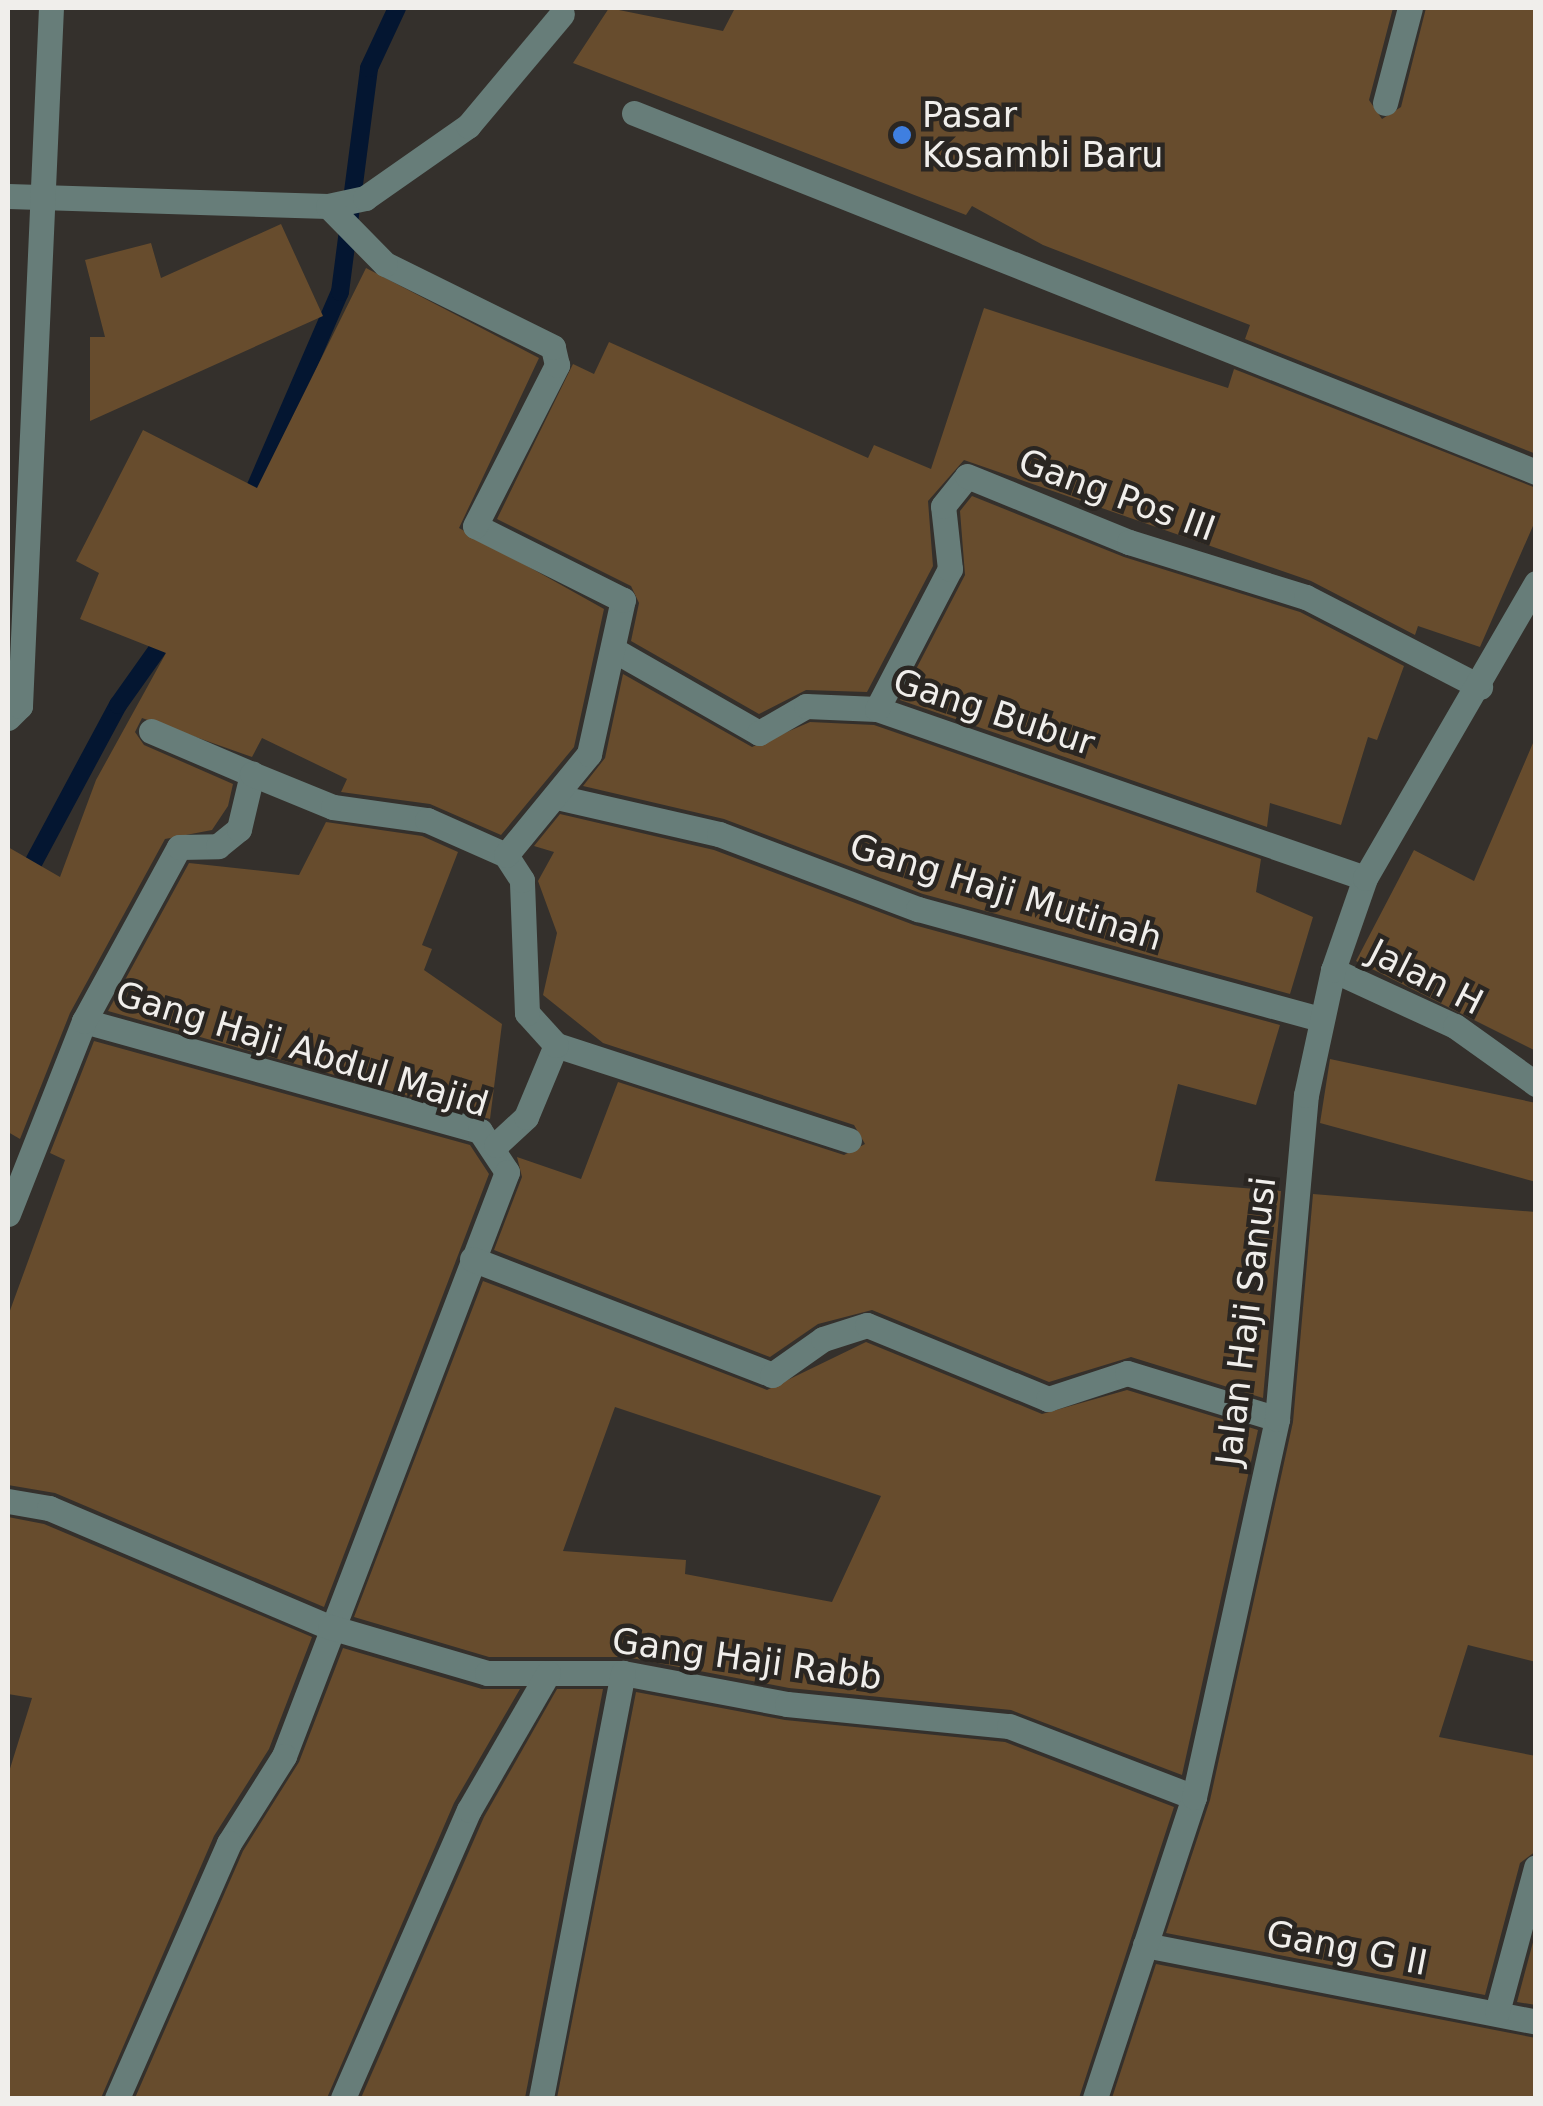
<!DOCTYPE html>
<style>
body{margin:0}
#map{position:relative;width:1543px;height:2106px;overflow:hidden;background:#34302c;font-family:"DejaVu Sans",sans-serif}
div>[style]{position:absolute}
.stream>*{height:18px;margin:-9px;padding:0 9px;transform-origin:9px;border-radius:9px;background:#041631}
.building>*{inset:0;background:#674c2d}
.minor>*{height:25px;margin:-12.5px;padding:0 12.5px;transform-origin:12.5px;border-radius:12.5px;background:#677d79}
.dots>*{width:28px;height:28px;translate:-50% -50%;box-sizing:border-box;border:5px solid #2a2622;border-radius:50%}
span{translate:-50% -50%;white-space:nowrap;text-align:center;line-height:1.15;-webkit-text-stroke:9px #2a2622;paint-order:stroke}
.poi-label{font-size:35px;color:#f0eeeb}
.left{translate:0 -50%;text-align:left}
.street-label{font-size:35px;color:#f0eeeb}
.frame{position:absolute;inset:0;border:10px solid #f0eeeb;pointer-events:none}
</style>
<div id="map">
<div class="stream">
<i style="left:246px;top:509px;width:236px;rotate:-66.6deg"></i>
<i style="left:340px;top:292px;width:226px;rotate:-82.6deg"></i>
<i style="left:369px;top:68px;width:66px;rotate:-65deg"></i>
<i style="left:8px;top:910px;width:233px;rotate:-61.8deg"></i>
<i style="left:118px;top:705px;width:88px;rotate:-54.7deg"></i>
</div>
<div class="building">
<i style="clip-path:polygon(609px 8px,723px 31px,735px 8px,1393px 8px,1369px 100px,1382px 119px,1401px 107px,1426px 8px,1536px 8px,1536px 454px,1245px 339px,1250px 325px,1043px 245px,972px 206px,966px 215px,573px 63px)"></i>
<i style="clip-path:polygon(281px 224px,323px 316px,90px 421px,90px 337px,105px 337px,85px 260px,151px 243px,161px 278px)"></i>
<i style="clip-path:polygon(366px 268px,539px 358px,459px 528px,604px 609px,574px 747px,501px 835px,430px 804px,341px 792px,347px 779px,262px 738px,252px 757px,142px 718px,135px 732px,144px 745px,233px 784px,228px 806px,212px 830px,165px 839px,70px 1013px,20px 1139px,8px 1132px,8px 847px,60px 877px,96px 780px,166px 653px,80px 619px,99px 573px,76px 561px,143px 430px,257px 488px)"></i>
<i style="clip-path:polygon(984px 308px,1228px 388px,1234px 369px,1536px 488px,1536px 519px,1480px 647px,1418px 626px,1415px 635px,1311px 581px,964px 460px,928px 501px,933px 566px,867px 692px,806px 690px,759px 714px,631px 641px,639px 603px,631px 586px,497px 519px,573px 364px,594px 374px,609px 342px,868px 458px,874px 445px,931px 469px)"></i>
<i style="clip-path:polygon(972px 496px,1124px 557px,1300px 612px,1404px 666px,1377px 740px,1368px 737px,1341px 825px,1270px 803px,1267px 827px,900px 700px,965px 575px,960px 511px)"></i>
<i style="clip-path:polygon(623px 674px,752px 747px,810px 722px,874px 725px,1261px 859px,1256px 892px,1313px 917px,1290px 994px,923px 894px,724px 819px,583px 786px,605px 758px)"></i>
<i style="clip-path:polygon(1536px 736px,1536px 1051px,1356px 961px,1414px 850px,1474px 881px)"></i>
<i style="clip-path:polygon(560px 814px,714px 850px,914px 925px,1280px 1025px,1256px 1105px,1178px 1084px,1155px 1181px,1281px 1191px,1263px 1398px,1131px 1357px,1049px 1382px,872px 1310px,818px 1324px,770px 1357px,494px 1250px,522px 1177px,517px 1157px,581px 1179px,618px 1082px,844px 1155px,865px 1144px,854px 1125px,603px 1043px,543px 995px,557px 933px,538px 881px,554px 852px,534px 846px)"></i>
<i style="clip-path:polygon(326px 822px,422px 836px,458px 852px,422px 945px,432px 949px,424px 970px,502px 1024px,490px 1119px,108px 1011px,189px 863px,299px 875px)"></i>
<i style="clip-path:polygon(94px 1041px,470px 1145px,489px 1174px,324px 1607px,55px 1493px,8px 1485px,8px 1316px,65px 1160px,50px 1153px)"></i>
<i style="clip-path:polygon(1330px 1059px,1536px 1103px,1536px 1182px,1320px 1123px)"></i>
<i style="clip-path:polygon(1313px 1194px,1536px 1212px,1536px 1662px,1468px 1645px,1439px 1737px,1536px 1756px,1536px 1851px,1520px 1863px,1485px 1995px,1166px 1933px,1210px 1800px,1293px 1422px)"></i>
<i style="clip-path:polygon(evenodd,483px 1281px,767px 1390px,866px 1342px,1042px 1414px,1127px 1390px,1258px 1430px,1182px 1775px,1011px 1710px,789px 1688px,626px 1657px,489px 1657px,354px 1617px,483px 1281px,615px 1407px,881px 1496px,832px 1602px,685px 1574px,686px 1560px,563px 1551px,615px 1407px)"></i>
<i style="clip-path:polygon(8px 1517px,44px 1524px,312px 1637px,269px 1749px,214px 1836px,101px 2098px,8px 2098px,8px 1775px,32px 1698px,8px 1694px)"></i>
<i style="clip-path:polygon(343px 1648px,482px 1689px,520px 1689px,454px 1803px,327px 2098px,135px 2098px,243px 1851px,299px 1762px)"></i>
<i style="clip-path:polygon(557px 1689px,603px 1689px,525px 2098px,361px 2098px,484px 1817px)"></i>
<i style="clip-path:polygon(636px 1692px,785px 1720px,1005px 1742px,1174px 1807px,1079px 2098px,557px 2098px)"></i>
<i style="clip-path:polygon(1536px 1931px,1536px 2005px,1517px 2002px)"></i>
<i style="clip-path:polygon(1156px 1964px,1536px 2038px,1536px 2098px,1112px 2098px)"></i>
</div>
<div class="minor">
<i style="left:1385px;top:103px;width:98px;rotate:-75.3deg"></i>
<i style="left:634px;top:113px;width:971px;rotate:21.7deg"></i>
<i style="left:8px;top:196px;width:320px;rotate:1.8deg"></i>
<i style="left:328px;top:206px;width:38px;rotate:-12deg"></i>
<i style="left:365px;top:198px;width:126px;rotate:-35deg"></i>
<i style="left:468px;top:126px;width:146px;rotate:-50deg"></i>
<i style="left:614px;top:650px;width:167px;rotate:29.8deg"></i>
<i style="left:759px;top:733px;width:54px;rotate:-29.9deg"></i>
<i style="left:806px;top:706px;width:71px;rotate:2.4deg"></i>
<i style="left:877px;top:709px;width:516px;rotate:19.1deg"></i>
<i style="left:877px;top:709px;width:158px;rotate:-62.5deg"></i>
<i style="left:950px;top:569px;width:63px;rotate:-96.3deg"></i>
<i style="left:943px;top:506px;width:38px;rotate:-51deg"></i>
<i style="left:967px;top:476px;width:175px;rotate:22.2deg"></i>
<i style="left:1129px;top:542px;width:185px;rotate:17.3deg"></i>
<i style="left:1306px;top:597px;width:196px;rotate:27.3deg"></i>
<i style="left:8px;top:718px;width:17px;rotate:-45deg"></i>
<i style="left:20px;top:706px;width:699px;rotate:-87.46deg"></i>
<i style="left:151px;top:731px;width:110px;rotate:23.1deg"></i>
<i style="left:557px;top:797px;width:166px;rotate:12.9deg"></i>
<i style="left:719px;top:834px;width:213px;rotate:20.7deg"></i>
<i style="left:918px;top:909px;width:417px;rotate:15.3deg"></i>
<i style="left:1333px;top:970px;width:134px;rotate:24.7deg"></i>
<i style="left:1455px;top:1026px;width:100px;rotate:35.6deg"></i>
<i style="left:84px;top:1021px;width:411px;rotate:15.5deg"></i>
<i style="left:480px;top:1131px;width:49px;rotate:56.6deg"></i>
<i style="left:507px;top:1172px;width:625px;rotate:110.9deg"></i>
<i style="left:284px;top:1756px;width:103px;rotate:122.3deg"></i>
<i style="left:229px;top:1843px;width:279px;rotate:113.7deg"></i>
<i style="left:556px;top:1045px;width:308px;rotate:18deg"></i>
<i style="left:496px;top:1145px;width:41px;rotate:-43deg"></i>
<i style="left:526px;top:1117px;width:78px;rotate:-67.4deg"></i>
<i style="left:556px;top:1045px;width:43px;rotate:-132.2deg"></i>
<i style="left:527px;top:1013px;width:133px;rotate:-92.2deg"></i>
<i style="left:522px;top:880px;width:30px;rotate:-123deg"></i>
<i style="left:8px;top:1214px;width:207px;rotate:-68.5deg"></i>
<i style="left:84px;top:1021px;width:198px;rotate:-61.4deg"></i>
<i style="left:179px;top:847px;width:39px;rotate:-1deg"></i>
<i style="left:218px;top:846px;width:27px;rotate:-39deg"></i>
<i style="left:239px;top:829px;width:57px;rotate:-76.7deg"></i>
<i style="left:252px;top:774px;width:87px;rotate:22.2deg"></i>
<i style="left:333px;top:807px;width:95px;rotate:7.9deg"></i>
<i style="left:427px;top:820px;width:86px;rotate:23.9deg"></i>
<i style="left:506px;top:855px;width:131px;rotate:-50.6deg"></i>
<i style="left:589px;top:754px;width:158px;rotate:-77.6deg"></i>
<i style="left:623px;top:600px;width:165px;rotate:-153.4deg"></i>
<i style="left:475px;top:526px;width:181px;rotate:-63deg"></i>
<i style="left:557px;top:365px;width:18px;rotate:-103deg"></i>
<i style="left:553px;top:347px;width:187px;rotate:-153.7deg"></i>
<i style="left:385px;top:264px;width:81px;rotate:-134.5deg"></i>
<i style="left:472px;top:1259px;width:322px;rotate:21.1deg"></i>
<i style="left:772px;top:1375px;width:62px;rotate:-35.2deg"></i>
<i style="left:823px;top:1339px;width:46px;rotate:-17.7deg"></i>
<i style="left:867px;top:1325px;width:196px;rotate:22.2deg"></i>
<i style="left:1048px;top:1399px;width:83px;rotate:-18.2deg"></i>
<i style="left:1127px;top:1373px;width:157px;rotate:17deg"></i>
<i style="left:8px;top:1501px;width:42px;rotate:9.7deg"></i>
<i style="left:49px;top:1508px;width:305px;rotate:23deg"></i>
<i style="left:330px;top:1627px;width:164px;rotate:16.3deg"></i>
<i style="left:487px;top:1673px;width:136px"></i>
<i style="left:623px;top:1673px;width:167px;rotate:10.7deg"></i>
<i style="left:787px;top:1704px;width:223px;rotate:5.7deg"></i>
<i style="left:1009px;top:1726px;width:198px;rotate:21deg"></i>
<i style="left:1145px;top:1945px;width:399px;rotate:11.1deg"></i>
<i style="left:1497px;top:2012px;width:150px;rotate:-74.9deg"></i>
<i style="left:343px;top:2098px;width:314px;rotate:-66.4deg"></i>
<i style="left:469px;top:1810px;width:158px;rotate:-60deg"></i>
<i style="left:541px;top:2098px;width:433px;rotate:-79.1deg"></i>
<i style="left:1095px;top:2098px;width:317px;rotate:-71.8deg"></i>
<i style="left:1194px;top:1797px;width:387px;rotate:-77.6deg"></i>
<i style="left:1277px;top:1419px;width:325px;rotate:-84.9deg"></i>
<i style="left:1306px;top:1095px;width:128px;rotate:-77.8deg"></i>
<i style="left:1333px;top:970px;width:97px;rotate:-70.8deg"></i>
<i style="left:1365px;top:878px;width:341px;rotate:-59.9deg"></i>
</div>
<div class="dots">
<i style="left:902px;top:135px;background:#3f7fe0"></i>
</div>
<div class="poi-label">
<span class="left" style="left:922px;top:135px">Pasar<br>Kosambi Baru</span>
</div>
<div class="street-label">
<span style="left:1117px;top:495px;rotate:20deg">Gang Pos III</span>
<span style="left:994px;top:712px;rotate:18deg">Gang Bubur</span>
<span style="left:1006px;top:892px;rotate:17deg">Gang Haji Mutinah</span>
<span style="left:1426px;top:977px;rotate:27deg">Jalan H</span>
<span style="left:302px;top:1049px;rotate:17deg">Gang Haji Abdul Majid</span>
<span style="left:1246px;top:1321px;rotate:-83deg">Jalan Haji Sanusi</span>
<span style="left:747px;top:1659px;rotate:8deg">Gang Haji Rabb</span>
<span style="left:1347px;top:1948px;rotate:11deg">Gang G II</span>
</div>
<div class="frame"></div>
</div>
